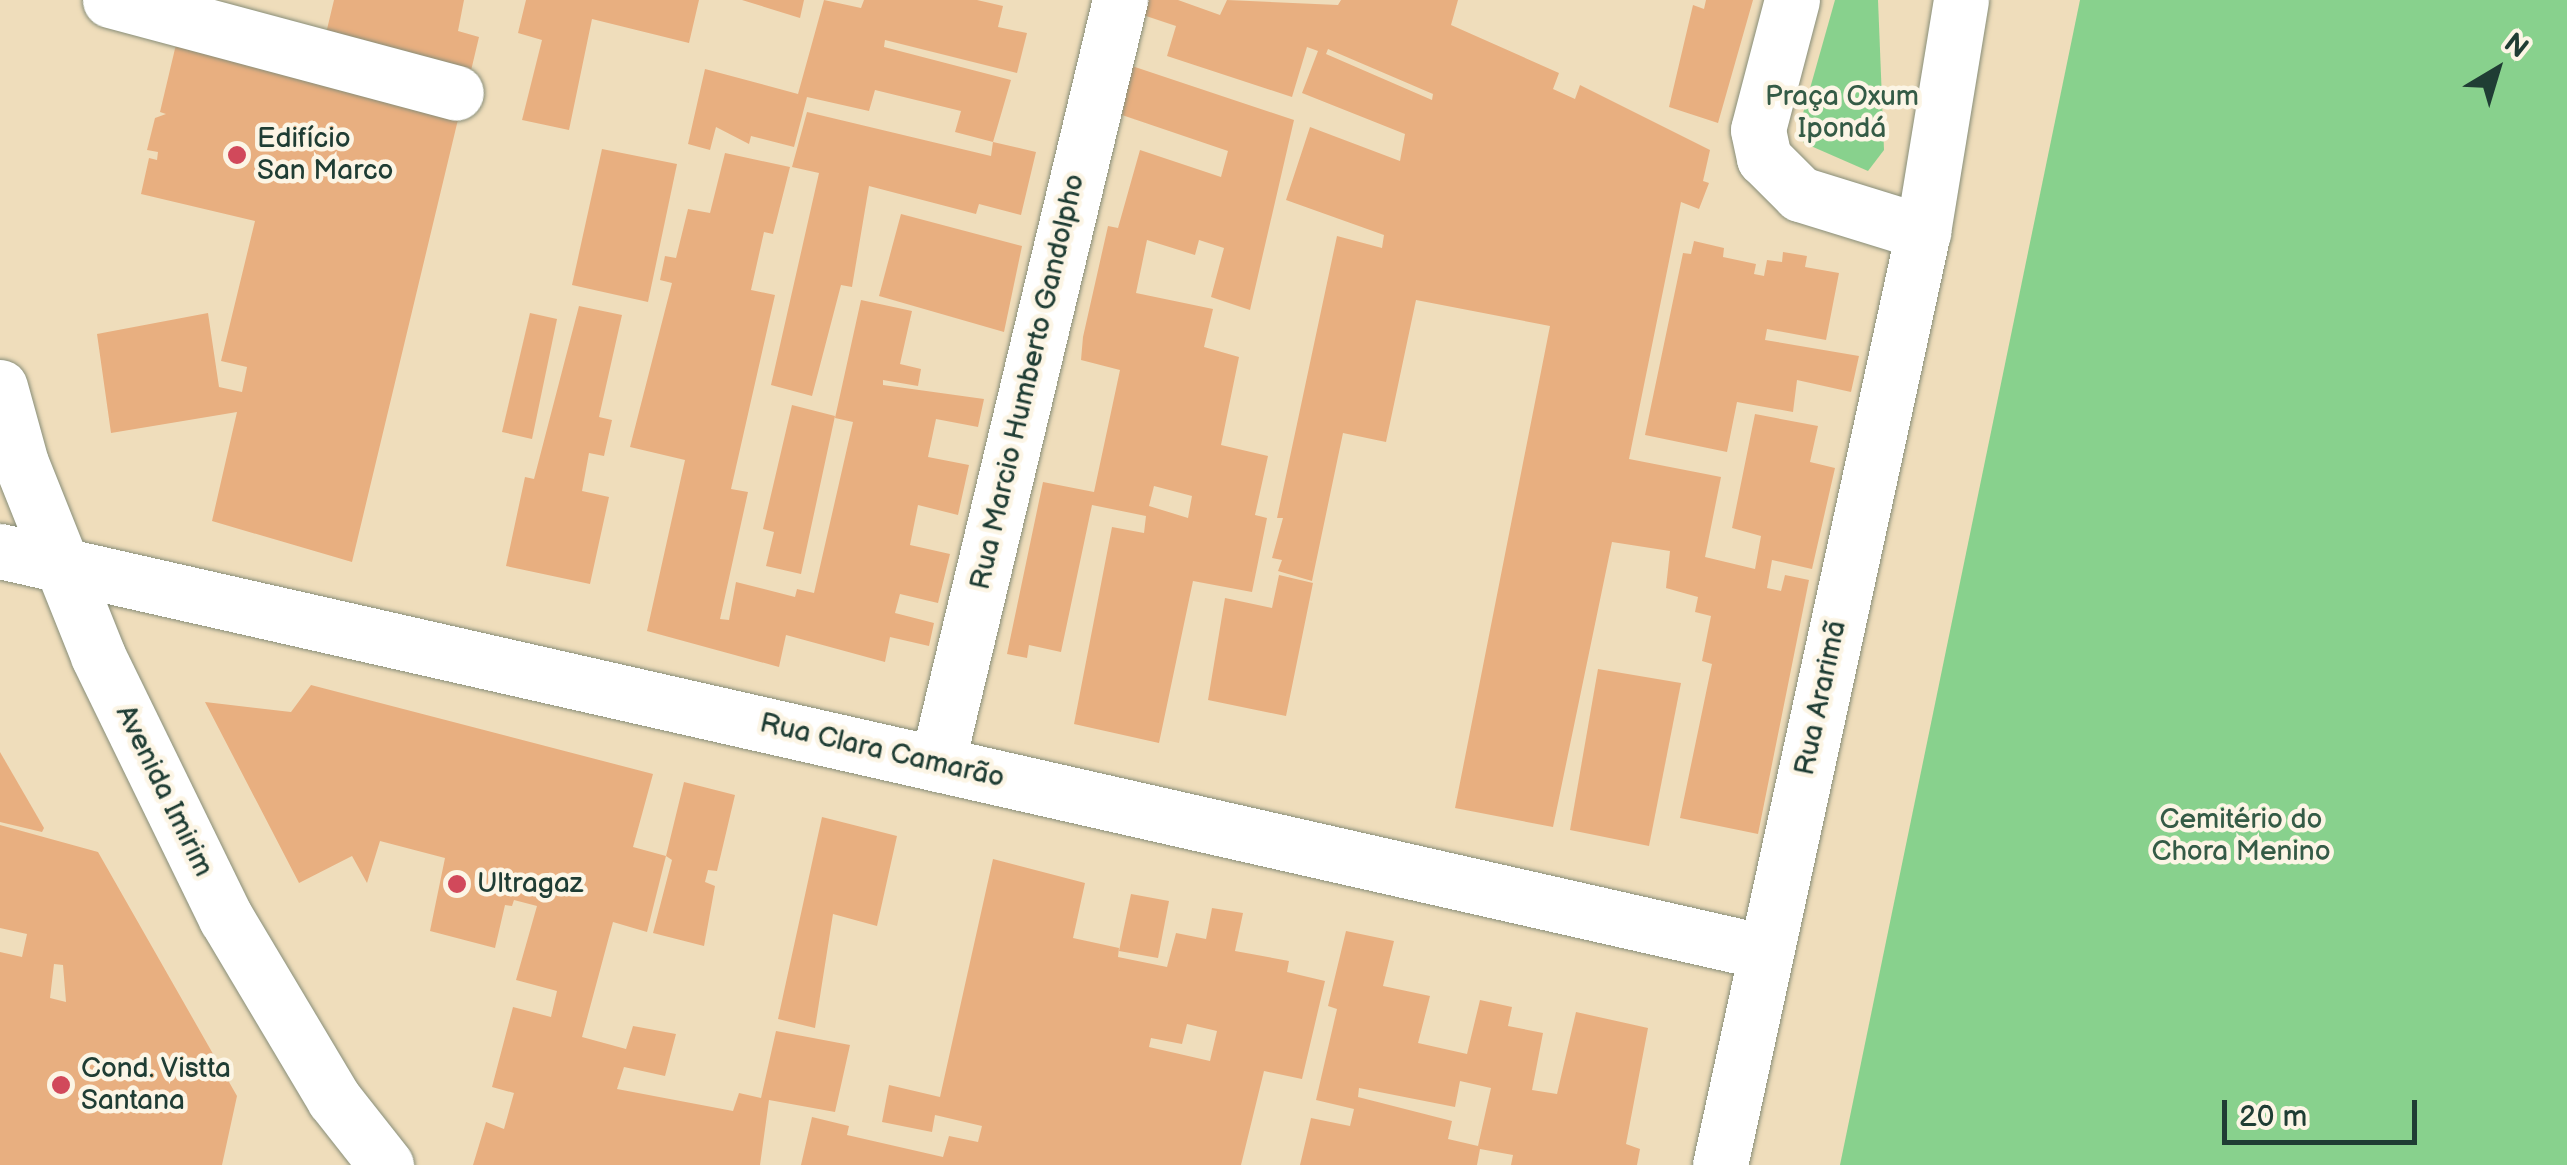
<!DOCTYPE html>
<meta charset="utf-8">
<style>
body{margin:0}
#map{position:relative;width:2567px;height:1165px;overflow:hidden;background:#efddbb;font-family:"Balsamiq Sans",sans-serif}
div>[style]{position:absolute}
.green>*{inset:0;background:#88d18d}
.building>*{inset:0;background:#e8af80}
.roads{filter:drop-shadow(0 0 2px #878d78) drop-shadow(0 0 2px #878d78)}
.minor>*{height:55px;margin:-27.5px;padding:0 27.5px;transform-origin:27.5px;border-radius:27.5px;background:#fff}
.major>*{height:55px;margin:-27.5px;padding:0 27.5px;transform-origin:27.5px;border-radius:27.5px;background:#fff}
.dots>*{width:28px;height:28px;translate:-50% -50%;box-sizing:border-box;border:5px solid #fcf5e5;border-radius:50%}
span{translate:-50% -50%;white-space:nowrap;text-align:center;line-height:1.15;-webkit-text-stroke:9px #fcf5e5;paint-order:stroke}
.park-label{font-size:28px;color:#345b46}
.poi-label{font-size:28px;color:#1f3d34}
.left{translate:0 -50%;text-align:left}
.street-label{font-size:28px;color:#1f3d34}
.north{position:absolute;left:2447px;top:20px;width:100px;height:100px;-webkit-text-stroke:8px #fcf5e5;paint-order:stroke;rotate:38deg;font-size:28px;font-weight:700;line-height:40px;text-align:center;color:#1f3d34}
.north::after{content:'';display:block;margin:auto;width:35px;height:45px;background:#1f3d34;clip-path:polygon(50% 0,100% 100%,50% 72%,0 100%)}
.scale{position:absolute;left:2222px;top:1100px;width:195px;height:45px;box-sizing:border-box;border:5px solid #1f3d34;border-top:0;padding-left:12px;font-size:30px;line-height:35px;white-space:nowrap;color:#1f3d34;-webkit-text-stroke:8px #fcf5e5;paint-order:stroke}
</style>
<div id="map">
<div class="green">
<i style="clip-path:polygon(1835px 0,1878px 0,1884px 150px,1868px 171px,1804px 143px,1798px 131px)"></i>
<i style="clip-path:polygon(2080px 0,2567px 0,2567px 1165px,1840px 1165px)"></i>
</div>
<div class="building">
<i style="clip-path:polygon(334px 0,464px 0,458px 31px,479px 37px,469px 79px,323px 46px)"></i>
<i style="clip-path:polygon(526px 0,699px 0,689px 43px,592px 19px,569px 130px,522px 120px,542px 40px,518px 33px)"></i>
<i style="clip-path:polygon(742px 0,804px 0,800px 18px)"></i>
<i style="clip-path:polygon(824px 0,861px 8px,864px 0,977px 0,1003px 6px,998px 27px,1027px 33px,1017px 73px,885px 40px,884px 47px,1011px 80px,993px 142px,955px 132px,961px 111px,875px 90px,869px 111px,807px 97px,794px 147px,751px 136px,749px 144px,716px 127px,710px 150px,688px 144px,705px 69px,798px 94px)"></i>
<i style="clip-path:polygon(evenodd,1147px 0,1178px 0,1220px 15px,1227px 0,1338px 5px,1341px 0,1458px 0,1451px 25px,1559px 73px,1553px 89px,1575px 99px,1580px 85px,1710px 150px,1703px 181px,1709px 183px,1699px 209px,1681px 202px,1629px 459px,1721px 477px,1705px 557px,1755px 569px,1761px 536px,1732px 528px,1755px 414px,1818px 426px,1810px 462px,1835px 468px,1812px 569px,1772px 560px,1767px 588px,1781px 591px,1785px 575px,1809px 580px,1758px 834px,1680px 818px,1712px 664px,1702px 661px,1711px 616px,1695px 612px,1698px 597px,1666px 588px,1670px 551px,1612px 542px,1553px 827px,1455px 808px,1550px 326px,1416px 300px,1386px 442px,1343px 433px,1312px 581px,1278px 571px,1282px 560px,1272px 558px,1283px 518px,1277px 518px,1337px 236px,1382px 248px,1384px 235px,1286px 200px,1310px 127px,1400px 161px,1405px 134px,1302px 93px,1318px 51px,1307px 47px,1292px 97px,1167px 56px,1176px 26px,1143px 15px,1147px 0,1328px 49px,1433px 94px,1432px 100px,1326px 54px,1328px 49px)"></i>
<i style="clip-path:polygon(1706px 0,1753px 0,1718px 123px,1669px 107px,1693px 5px,1704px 9px)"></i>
<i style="clip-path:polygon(178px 36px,461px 107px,352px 562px,212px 521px,237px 412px,111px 433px,97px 334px,208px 313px,219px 387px,242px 392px,247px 367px,221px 361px,255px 221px,141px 194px,149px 158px,157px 160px,158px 152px,147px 150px,155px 118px,166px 114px,160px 112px)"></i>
<i style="clip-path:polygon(evenodd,1132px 66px,1294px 120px,1250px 310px,1211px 297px,1224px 248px,1199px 240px,1195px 255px,1147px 240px,1136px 293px,1213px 309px,1204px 347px,1239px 357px,1221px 445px,1268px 456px,1255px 515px,1267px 518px,1252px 592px,1193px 581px,1159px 743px,1074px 724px,1112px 527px,1144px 533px,1146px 516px,1092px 505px,1061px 652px,1029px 645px,1027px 658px,1007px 654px,1043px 482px,1094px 492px,1120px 370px,1081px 360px,1083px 337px,1108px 226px,1118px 228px,1140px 150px,1221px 177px,1228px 151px,1122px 115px,1132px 66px,1154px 486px,1192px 496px,1188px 518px,1149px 506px,1154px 486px)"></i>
<i style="clip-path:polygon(807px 112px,991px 156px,993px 142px,1036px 152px,1021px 215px,979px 204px,976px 214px,869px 186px,852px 287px,841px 285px,812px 396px,771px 385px,819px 173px,792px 167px)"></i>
<i style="clip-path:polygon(602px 149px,677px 164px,648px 302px,572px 285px)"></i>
<i style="clip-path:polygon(725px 153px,790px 167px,773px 234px,764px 232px,751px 290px,775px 295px,731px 489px,748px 492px,720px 619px,729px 620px,736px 582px,795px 597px,797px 589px,814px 593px,853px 422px,835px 418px,861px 300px,912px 311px,900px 364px,921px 369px,918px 386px,883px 380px,883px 385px,984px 399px,978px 427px,936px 419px,928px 457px,969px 465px,958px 515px,918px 505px,910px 545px,950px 554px,938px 603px,900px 594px,895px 613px,934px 623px,929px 646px,890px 637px,885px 662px,786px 635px,779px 667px,647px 631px,685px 460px,630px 447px,672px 283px,660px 280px,665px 256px,676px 258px,688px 209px,710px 213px)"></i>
<i style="clip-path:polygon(901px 214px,1022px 246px,1004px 332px,879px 296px)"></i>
<i style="clip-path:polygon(1694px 241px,1724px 248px,1723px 257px,1756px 264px,1754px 274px,1764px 276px,1767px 260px,1782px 262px,1783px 252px,1807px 256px,1805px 267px,1839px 273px,1826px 340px,1767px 329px,1765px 340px,1859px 356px,1851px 392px,1797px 380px,1793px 412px,1737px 402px,1727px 452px,1645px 435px,1683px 253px,1691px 254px)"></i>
<i style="clip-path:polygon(579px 306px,622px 315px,599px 417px,612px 420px,604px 456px,589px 453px,582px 491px,609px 497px,590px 584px,506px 566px,525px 477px,534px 479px)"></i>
<i style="clip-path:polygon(530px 313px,557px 319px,532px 439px,502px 432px)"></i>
<i style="clip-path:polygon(792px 405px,835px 416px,801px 574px,766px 566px,774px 532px,763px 529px)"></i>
<i style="clip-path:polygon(1279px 575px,1313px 583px,1286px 716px,1208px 700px,1225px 598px,1272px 608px)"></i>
<i style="clip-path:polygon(1598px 669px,1681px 683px,1649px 846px,1570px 830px)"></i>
<i style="clip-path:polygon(311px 685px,653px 774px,633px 847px,666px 856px,684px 782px,735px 795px,717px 871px,708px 870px,705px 882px,715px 886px,704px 946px,653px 933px,672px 860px,666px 856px,647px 932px,613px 922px,582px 1037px,626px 1049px,633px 1026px,676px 1034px,665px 1076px,624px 1067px,617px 1089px,733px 1111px,739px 1093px,761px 1098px,776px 1031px,850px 1045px,835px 1112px,769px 1100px,760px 1165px,473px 1165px,486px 1122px,504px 1129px,514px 1093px,492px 1087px,513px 1007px,551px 1017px,557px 991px,516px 980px,537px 906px,514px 900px,512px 906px,505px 905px,495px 948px,430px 931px,445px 858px,380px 841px,367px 883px,352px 856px,299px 883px,205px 702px,291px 712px)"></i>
<i style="clip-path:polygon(0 752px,44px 828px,42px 832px,0 822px)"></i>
<i style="clip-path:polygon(822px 817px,897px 836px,877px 926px,833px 914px,815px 1028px,778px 1019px)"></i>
<i style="clip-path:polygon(evenodd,0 825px,98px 852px,237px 1096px,222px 1165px,0 1165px,0 952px,22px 957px,27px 934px,0 928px,0 825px,54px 964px,63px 965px,66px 1002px,50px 998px,54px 964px)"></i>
<i style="clip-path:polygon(evenodd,993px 859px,1085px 883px,1073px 938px,1119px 948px,1118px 957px,1167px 967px,1176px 933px,1206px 939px,1212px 908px,1243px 913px,1235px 951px,1289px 961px,1287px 972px,1325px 981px,1302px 1079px,1264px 1071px,1241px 1165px,801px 1165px,812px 1117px,849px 1126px,847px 1135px,943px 1157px,949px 1136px,978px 1142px,982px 1126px,935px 1115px,932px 1132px,882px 1122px,889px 1085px,940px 1097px,993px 859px,1187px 1024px,1217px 1031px,1210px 1061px,1149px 1047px,1151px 1038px,1182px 1044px,1187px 1024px)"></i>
<i style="clip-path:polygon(1131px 894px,1169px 901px,1158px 958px,1119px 951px)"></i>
<i style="clip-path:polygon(evenodd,1346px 931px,1394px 941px,1383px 986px,1430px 996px,1418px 1043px,1467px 1054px,1480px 1000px,1512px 1007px,1508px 1026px,1543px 1033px,1532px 1090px,1557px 1094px,1576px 1012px,1648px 1028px,1626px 1144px,1640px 1149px,1637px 1165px,1511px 1165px,1513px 1155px,1480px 1149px,1477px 1165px,1300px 1165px,1311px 1118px,1350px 1126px,1354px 1109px,1316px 1100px,1337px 1009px,1328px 1006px,1346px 931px,1460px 1081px,1491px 1088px,1478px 1146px,1448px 1139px,1452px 1121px,1358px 1097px,1359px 1088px,1455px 1107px,1460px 1081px)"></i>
</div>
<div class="roads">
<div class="minor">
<i style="left:110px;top:0;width:358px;rotate:15deg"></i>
<i style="left:1792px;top:0;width:134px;rotate:104.7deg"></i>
<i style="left:1758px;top:130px;width:29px;rotate:78deg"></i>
<i style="left:1764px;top:158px;width:51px;rotate:45deg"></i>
<i style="left:1800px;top:194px;width:129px;rotate:17.2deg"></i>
<i style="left:0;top:551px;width:1810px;rotate:12.8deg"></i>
<i style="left:937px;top:764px;width:786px;rotate:-76.53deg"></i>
<i style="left:1720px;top:1165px;width:955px;rotate:-77.73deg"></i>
<i style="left:1923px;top:232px;width:235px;rotate:-80.7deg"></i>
</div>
<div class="major">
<i style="left:0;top:387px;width:79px;rotate:74.6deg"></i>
<i style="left:21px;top:463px;width:208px;rotate:68.2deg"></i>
<i style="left:98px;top:656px;width:292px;rotate:64deg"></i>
<i style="left:226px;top:918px;width:211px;rotate:59.2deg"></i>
<i style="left:334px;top:1099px;width:84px;rotate:51.8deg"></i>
</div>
</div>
<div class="dots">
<i style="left:237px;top:155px;background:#d1495b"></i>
<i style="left:457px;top:884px;background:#d1495b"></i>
<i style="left:61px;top:1085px;background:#d1495b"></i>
</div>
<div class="park-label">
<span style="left:1842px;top:113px">Praça Oxum<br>Ipondá</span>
<span style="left:2241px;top:836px">Cemitério do<br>Chora Menino</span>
</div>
<div class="poi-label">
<span class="left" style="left:257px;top:155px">Edifício<br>San Marco</span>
<span class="left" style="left:477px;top:884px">Ultragaz</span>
<span class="left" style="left:81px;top:1085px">Cond. Vistta<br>Santana</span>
</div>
<div class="street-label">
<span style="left:1028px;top:382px;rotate:-77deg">Rua Marcio Humberto Gandolpho</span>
<span style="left:1821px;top:698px;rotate:-78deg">Rua Ararimã</span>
<span style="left:882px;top:751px;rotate:13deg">Rua Clara Camarão</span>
<span style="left:164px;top:791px;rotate:64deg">Avenida Imirim</span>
</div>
<div class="north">N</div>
<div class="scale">20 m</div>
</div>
